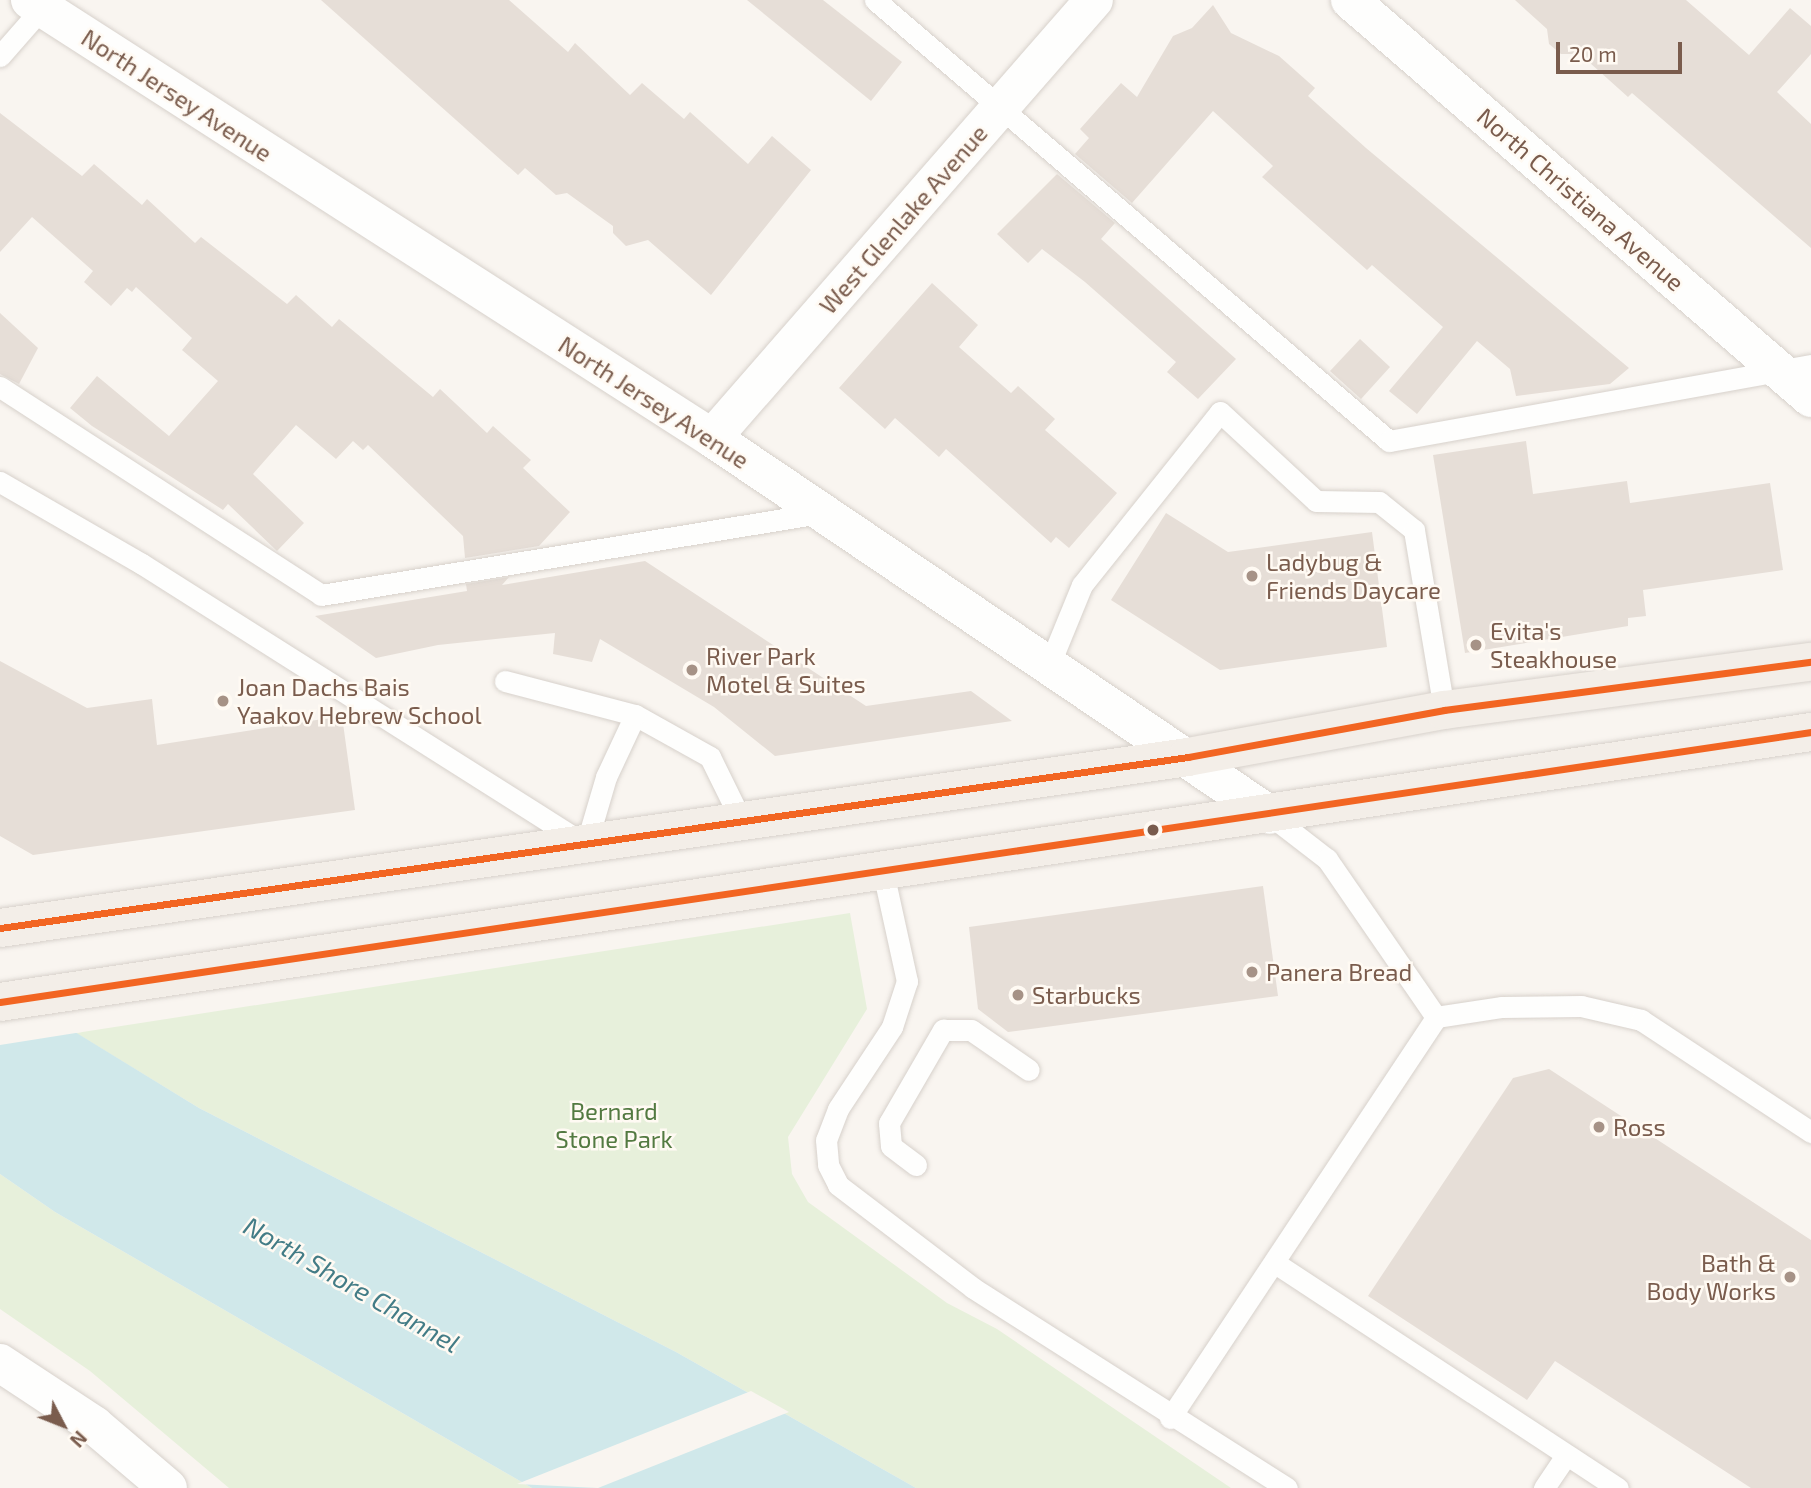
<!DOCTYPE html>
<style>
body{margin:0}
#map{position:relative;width:1811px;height:1488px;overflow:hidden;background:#f9f5f0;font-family:"Exo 2",sans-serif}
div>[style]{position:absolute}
.green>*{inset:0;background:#e7f0db}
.water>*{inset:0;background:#d0e8ea}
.pier>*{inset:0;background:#f9f5f0}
.building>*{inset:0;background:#e6ded7}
.roads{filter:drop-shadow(0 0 2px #d7d1cb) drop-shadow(0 0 2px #d7d1cb)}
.lane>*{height:21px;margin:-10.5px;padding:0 10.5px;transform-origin:10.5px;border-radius:10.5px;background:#fefefd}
.street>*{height:38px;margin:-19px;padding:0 19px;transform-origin:19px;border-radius:19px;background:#fefefd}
.secondary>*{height:38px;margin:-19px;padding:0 19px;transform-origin:19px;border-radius:19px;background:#fefefd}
.primary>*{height:38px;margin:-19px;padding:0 19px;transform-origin:19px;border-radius:19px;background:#f3eee8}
.bus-1>*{height:7px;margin:-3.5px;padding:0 3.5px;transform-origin:3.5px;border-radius:3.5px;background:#f26522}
.dots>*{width:19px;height:19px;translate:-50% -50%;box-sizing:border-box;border:4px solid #fffaf3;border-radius:50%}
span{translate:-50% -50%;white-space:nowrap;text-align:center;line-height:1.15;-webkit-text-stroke:5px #fffaf3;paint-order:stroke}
.street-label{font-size:24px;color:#7a5c4d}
.poi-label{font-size:24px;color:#7a5c4d}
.left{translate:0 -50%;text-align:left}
.right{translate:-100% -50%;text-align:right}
.park-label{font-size:24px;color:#537a41}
.water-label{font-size:26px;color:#437c86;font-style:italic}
.north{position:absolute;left:28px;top:1390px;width:70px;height:70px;-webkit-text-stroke:5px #fffaf3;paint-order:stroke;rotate:132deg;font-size:19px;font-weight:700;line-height:28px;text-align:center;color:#7a5c4d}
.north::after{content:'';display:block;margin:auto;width:24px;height:32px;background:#7a5c4d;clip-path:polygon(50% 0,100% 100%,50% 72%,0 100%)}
.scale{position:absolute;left:1556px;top:42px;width:126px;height:32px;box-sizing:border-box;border:4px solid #7a5c4d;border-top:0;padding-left:9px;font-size:21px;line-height:24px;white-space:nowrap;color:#7a5c4d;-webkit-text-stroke:5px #fffaf3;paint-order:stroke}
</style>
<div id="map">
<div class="green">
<i style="clip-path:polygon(850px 913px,867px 1009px,788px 1137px,792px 1174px,808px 1202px,947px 1303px,997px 1329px,1231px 1488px,916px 1488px,676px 1352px,199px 1108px,76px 1033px)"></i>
<i style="clip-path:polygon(0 1174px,55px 1212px,532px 1488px,229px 1488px,90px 1371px,0 1309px)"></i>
</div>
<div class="water">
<i style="clip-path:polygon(0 986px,199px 1108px,676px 1352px,916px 1488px,532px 1488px,55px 1212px,0 1174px)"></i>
</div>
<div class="pier">
<i style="clip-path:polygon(0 982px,2px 983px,82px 1032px,0 1045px)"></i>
<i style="clip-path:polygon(751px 1391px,789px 1412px,598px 1488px,517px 1484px)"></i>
</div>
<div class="building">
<i style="clip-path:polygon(321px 0,509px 0,568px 52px,575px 43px,630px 95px,642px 83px,684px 119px,690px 112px,748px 164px,772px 136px,811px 170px,711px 295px,648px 240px,626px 246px,613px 233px,613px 226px,567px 193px,556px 195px,525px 168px,518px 175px)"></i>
<i style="clip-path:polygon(747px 0,823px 0,902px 62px,871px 101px)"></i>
<i style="clip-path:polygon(1515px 0,1686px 0,1749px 55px,1790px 8px,1811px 26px,1811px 54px,1777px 92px,1811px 124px,1811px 248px,1632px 93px,1628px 97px,1580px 54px,1561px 54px,1549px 44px,1547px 29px)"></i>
<i style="clip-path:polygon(1213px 5px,1231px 33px,1279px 56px,1315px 88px,1308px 96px,1366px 148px,1629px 368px,1610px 384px,1516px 396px,1510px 369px,1477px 341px,1417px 414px,1389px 391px,1443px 327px,1372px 265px,1367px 270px,1262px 177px,1273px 166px,1213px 111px,1132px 203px,1075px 154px,1089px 138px,1080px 129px,1121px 83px,1137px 97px,1173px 36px,1192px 28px)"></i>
<i style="clip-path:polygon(0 113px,82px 176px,94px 164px,142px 205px,147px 199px,195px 243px,201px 237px,287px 304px,296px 295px,332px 327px,339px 319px,433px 397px,440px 389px,487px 433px,493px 426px,531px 460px,523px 468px,570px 512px,539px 546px,465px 558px,463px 536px,368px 445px,363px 450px,353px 441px,336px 459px,296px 425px,253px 474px,304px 523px,277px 551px,228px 504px,223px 510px,92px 426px,70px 408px,97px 376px,169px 436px,218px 381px,182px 350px,192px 338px,136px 287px,132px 292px,127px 288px,111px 306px,84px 282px,93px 271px,32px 217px,0 252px)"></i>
<i style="clip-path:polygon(1057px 174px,1115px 223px,1101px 239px,1236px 359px,1198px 399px,1167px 372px,1176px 362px,1085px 282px,1042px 249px,1028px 263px,997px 234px)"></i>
<i style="clip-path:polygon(932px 283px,978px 325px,959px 347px,1011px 393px,1018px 386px,1055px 419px,1045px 430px,1117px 493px,1069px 548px,1056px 537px,1051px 543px,946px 449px,939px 457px,895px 418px,885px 429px,839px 388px)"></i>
<i style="clip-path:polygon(0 313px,38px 348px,19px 384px,0 374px)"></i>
<i style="clip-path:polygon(1360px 339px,1390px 367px,1361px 399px,1330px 371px)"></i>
<i style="clip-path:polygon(1526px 441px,1533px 494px,1627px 481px,1630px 503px,1770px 483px,1783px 570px,1643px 590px,1646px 616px,1628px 618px,1628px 626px,1465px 653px,1433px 455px)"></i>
<i style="clip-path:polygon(1166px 513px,1228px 552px,1372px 532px,1387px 647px,1220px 670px,1111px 600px)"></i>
<i style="clip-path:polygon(645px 561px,866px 706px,971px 691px,1012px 721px,775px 756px,714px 707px,600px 639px,592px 662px,553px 654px,555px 633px,438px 645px,376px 658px,315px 616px,467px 591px,466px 584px,509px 577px,502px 585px)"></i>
<i style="clip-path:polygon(0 661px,87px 708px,152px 699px,157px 745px,342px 716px,355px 810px,33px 855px,0 836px)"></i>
<i style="clip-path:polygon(1263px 886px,1278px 996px,1008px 1032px,978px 1009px,969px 927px)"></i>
<i style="clip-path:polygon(1549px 1069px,1811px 1240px,1811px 1488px,1751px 1488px,1555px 1361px,1527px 1400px,1368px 1296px,1513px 1078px)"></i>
</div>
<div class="roads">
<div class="lane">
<i style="left:875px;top:0;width:677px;rotate:40.63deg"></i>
<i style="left:1389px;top:441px;width:429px;rotate:-10.2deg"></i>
<i style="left:0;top:56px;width:64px;rotate:-48.8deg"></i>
<i style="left:0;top:387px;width:382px;rotate:32.9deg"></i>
<i style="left:321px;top:595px;width:506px;rotate:-9.33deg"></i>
<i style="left:0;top:482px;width:164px;rotate:30deg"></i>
<i style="left:142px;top:564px;width:525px;rotate:32.33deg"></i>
<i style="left:586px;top:845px;width:71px;rotate:-73.6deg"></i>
<i style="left:606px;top:777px;width:68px;rotate:-64.9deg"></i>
<i style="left:635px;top:715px;width:86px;rotate:29.2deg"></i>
<i style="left:710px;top:757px;width:70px;rotate:63.8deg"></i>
<i style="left:1050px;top:663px;width:84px;rotate:-67.7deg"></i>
<i style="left:1082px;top:585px;width:221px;rotate:-51.4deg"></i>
<i style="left:1220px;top:412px;width:131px;rotate:42.8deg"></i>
<i style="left:1316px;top:501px;width:63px;rotate:0.9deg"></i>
<i style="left:1379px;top:502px;width:45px;rotate:38.7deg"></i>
<i style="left:1414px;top:530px;width:182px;rotate:80.5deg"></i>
<i style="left:505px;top:681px;width:134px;rotate:14.7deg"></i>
<i style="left:1270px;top:815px;width:72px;rotate:37.7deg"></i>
<i style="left:1327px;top:859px;width:192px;rotate:55.4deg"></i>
<i style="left:883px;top:872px;width:112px;rotate:77.6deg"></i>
<i style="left:907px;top:981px;width:48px;rotate:108.1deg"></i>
<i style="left:892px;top:1027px;width:98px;rotate:123.4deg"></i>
<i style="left:838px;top:1109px;width:33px;rotate:111deg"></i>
<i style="left:826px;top:1140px;width:25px;rotate:85deg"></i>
<i style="left:828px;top:1165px;width:22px;rotate:63deg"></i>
<i style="left:838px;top:1185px;width:170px;rotate:37.3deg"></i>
<i style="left:973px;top:1288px;width:372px;rotate:32.5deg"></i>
<i style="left:916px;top:1165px;width:31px;rotate:-143deg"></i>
<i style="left:891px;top:1146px;width:23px;rotate:-95deg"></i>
<i style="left:889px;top:1123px;width:108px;rotate:-59.9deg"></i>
<i style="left:943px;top:1030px;width:28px"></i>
<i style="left:971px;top:1030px;width:70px;rotate:34.6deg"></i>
<i style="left:1275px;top:1263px;width:410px;rotate:33.3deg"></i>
<i style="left:1170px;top:1418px;width:481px;rotate:-56.4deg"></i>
<i style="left:1436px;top:1017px;width:67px;rotate:-8.6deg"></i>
<i style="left:1502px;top:1007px;width:79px;rotate:-0.7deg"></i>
<i style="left:1581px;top:1006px;width:62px;rotate:13.1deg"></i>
<i style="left:1641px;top:1020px;width:204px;rotate:33.4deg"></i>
<i style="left:1544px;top:1488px;width:40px;rotate:-56deg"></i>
</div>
<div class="street">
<i style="left:1350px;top:0;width:609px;rotate:40.81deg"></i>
<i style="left:712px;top:438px;width:581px;rotate:-48.91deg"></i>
</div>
<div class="secondary">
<i style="left:30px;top:0;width:811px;rotate:32.71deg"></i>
<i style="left:712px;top:438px;width:673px;rotate:34.04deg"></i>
<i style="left:0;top:1363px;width:113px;rotate:33.4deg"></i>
<i style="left:94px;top:1425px;width:97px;rotate:40.4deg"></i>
</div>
<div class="primary">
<i style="left:0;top:928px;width:1200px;rotate:-8.19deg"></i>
<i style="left:1188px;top:757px;width:260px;rotate:-10.4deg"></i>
<i style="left:1444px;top:710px;width:370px;rotate:-7.5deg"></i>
<i style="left:0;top:1002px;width:1831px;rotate:-8.48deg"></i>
</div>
</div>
<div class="bus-1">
<i style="left:0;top:928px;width:1200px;rotate:-8.19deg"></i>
<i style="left:1188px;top:757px;width:260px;rotate:-10.4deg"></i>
<i style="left:1444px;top:710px;width:370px;rotate:-7.5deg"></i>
<i style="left:0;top:1002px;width:1831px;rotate:-8.48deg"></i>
</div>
<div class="dots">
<i style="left:1252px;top:576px;background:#a69286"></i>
<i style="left:1476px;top:645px;background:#a69286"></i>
<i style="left:692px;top:670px;background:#a69286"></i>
<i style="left:223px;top:701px;background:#a69286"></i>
<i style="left:1153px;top:830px;background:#7a5c4d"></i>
<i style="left:1252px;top:972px;background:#a69286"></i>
<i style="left:1018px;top:995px;background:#a69286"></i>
<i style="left:1599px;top:1127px;background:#a69286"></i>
<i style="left:1790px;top:1277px;background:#a69286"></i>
</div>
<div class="street-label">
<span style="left:177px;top:95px;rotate:33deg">North Jersey Avenue</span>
<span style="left:1581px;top:199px;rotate:41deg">North Christiana Avenue</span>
<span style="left:903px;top:219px;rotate:-49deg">West Glenlake Avenue</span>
<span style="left:654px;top:402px;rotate:33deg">North Jersey Avenue</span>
</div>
<div class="poi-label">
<span class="left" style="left:1266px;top:576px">Ladybug &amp;<br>Friends Daycare</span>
<span class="left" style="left:1490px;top:645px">Evita's<br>Steakhouse</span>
<span class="left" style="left:706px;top:670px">River Park<br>Motel &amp; Suites</span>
<span class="left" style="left:237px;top:701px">Joan Dachs Bais<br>Yaakov Hebrew School</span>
<span class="left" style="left:1266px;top:972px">Panera Bread</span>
<span class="left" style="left:1032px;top:995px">Starbucks</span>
<span class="left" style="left:1613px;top:1127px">Ross</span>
<span class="right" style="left:1776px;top:1277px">Bath &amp;<br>Body Works</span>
</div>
<div class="park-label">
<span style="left:614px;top:1125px">Bernard<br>Stone Park</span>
</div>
<div class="water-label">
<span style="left:352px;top:1284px;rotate:30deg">North Shore Channel</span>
</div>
<div class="north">N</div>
<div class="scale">20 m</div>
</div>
